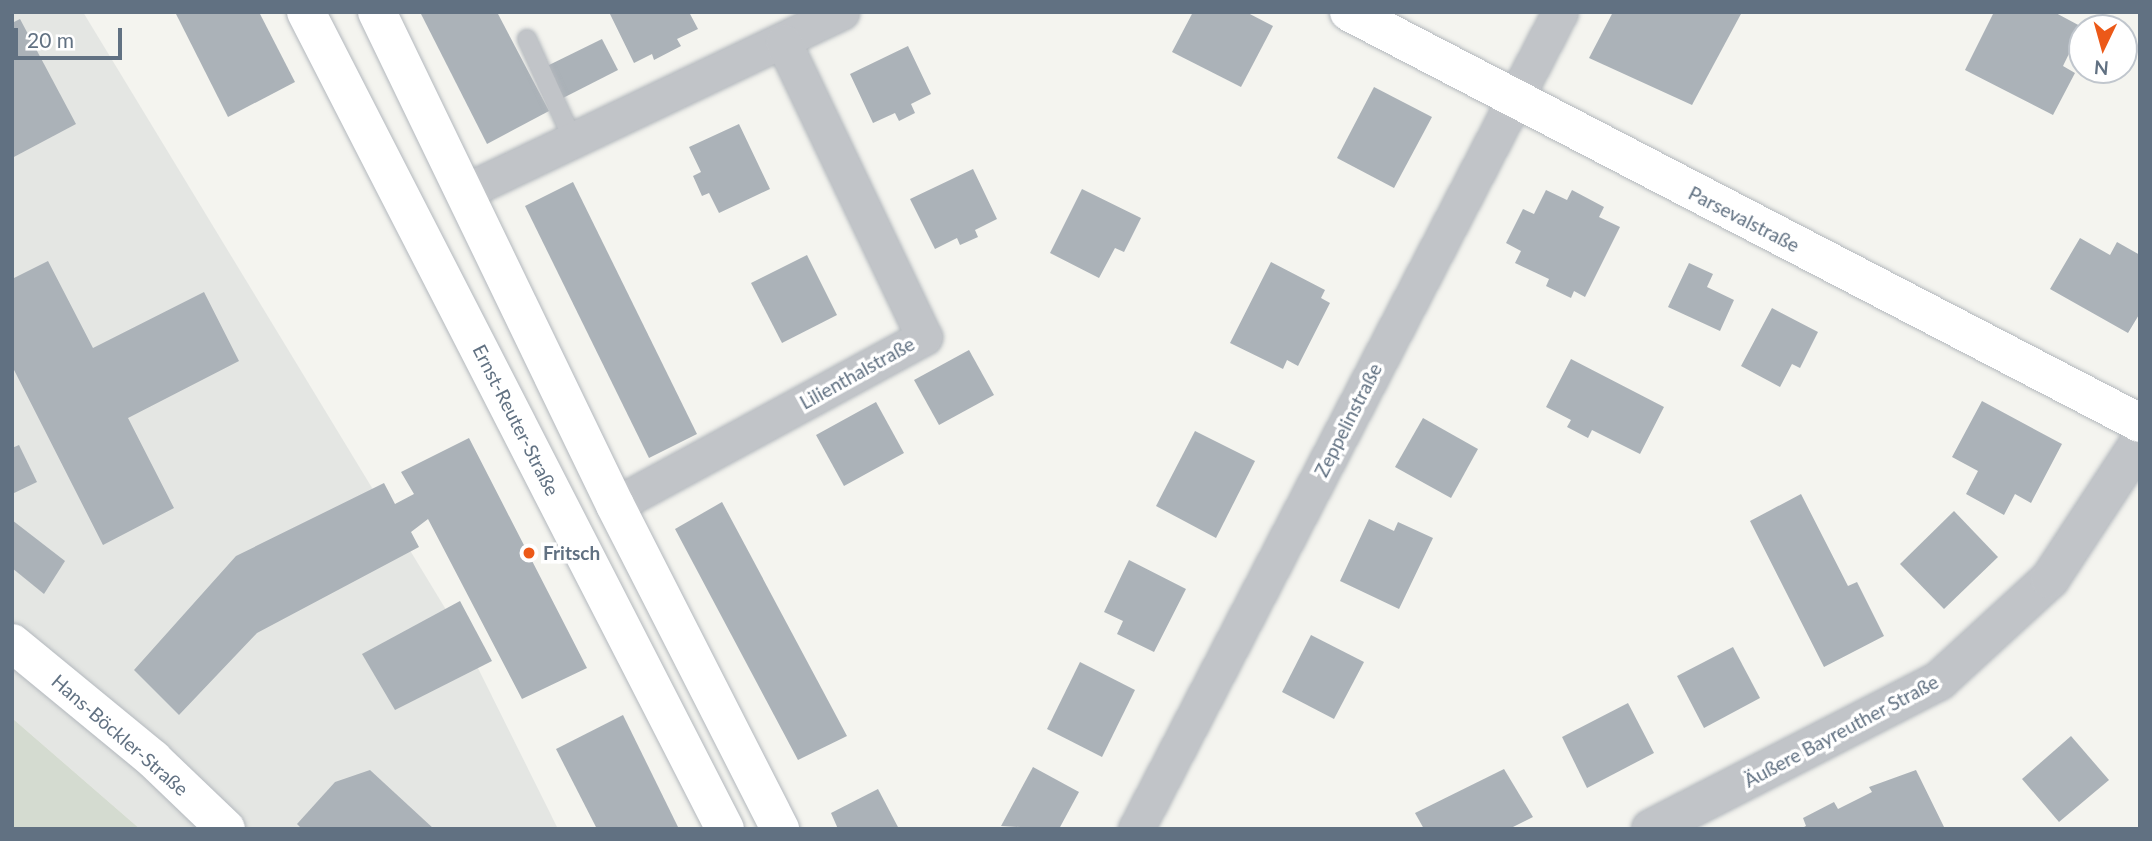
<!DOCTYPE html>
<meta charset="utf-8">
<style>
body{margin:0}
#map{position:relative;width:2152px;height:841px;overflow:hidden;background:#f4f4ef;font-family:Lato,sans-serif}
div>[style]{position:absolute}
.built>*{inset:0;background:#e4e6e3}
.green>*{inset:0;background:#d4dbd0}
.building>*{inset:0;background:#abb2b8}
.roads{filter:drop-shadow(0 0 2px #b3b8bd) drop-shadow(0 0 2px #b3b8bd)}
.service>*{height:18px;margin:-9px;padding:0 9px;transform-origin:9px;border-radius:9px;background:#c1c4c8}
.minor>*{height:35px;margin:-17.5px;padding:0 17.5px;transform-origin:17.5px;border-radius:17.5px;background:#c1c4c8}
.tertiary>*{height:38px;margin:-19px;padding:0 19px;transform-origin:19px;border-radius:19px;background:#c1c4c8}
.secondary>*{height:38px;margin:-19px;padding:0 19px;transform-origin:19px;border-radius:19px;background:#fff}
.primary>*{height:38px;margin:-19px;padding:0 19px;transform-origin:19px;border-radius:19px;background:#fff}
.dots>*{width:19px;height:19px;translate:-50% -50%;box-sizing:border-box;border:4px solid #fff;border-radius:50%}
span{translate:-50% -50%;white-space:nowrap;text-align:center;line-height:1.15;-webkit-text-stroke:7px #fff;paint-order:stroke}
.street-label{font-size:19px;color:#617182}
.poi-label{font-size:19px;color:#617182;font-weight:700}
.left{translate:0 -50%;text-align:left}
.frame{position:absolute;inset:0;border:14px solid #617182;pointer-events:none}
.north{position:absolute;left:2068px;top:14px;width:70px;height:70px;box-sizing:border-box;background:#fff;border:2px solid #c0c6cd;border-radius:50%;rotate:185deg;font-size:19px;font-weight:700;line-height:28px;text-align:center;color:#617182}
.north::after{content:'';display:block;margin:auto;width:24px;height:32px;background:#ec5918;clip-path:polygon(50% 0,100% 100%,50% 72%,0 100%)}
.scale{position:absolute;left:14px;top:28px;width:108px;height:32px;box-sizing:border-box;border:4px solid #617182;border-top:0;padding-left:9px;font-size:21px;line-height:24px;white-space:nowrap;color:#617182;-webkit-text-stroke:5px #fff;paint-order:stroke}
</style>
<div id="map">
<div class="built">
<i style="clip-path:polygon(12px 12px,83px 12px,462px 636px,558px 829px,140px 829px,12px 718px)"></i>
</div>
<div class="green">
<i style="clip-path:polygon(12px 718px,140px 829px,12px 829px)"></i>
</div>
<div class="building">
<i style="clip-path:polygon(175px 12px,259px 12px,295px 82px,228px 117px)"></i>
<i style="clip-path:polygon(420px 12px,497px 12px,549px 111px,487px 144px)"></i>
<i style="clip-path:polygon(609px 12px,689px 12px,698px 29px,677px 39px,681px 46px,654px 60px,652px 54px,634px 63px)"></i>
<i style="clip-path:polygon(1193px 12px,1246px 12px,1273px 26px,1241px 87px,1172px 52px)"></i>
<i style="clip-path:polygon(1613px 12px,1742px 12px,1692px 105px,1589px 58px)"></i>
<i style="clip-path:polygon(1994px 12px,2054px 12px,2082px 27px,2063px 66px,2075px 73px,2053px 115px,1965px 70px)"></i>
<i style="clip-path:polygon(20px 19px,76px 124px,12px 158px,12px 23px)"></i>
<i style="clip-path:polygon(602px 39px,618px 70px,563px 98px,547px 66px)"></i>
<i style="clip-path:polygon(908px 46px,931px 94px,911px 104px,915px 113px,899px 121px,895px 113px,873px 123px,850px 74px)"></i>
<i style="clip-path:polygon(1374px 87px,1432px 117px,1394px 188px,1337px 158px)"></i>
<i style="clip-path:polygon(739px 124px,770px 189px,719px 213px,709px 193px,702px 196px,693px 176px,701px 172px,689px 147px)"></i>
<i style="clip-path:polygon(973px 169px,997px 219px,975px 230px,978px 237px,960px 245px,957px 238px,935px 249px,910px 199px)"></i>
<i style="clip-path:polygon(573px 182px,697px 434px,649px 458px,525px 206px)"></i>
<i style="clip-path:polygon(1082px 189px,1141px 218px,1124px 252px,1115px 248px,1099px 278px,1050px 253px)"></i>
<i style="clip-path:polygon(1546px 190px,1567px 200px,1572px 190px,1604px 207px,1599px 217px,1620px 227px,1585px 297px,1574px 291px,1571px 298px,1546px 286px,1549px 279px,1515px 263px,1521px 251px,1506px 243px,1523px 209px,1534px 214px)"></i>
<i style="clip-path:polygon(2080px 238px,2110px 255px,2117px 242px,2140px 255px,2140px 313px,2128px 333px,2050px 289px)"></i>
<i style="clip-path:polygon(807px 255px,837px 315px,782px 343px,751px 283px)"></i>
<i style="clip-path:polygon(48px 261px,93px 348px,204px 292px,239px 361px,128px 418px,174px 508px,103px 545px,12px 366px,12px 279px)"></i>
<i style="clip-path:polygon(1271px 262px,1325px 290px,1321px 298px,1330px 303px,1298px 366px,1287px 360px,1283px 369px,1230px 343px)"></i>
<i style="clip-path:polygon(1689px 263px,1713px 274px,1707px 287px,1734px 300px,1720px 331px,1668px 307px)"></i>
<i style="clip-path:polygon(1772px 308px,1818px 332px,1800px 368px,1792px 364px,1780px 387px,1741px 366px)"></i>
<i style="clip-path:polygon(969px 350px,994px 395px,939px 425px,914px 380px)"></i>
<i style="clip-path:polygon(1571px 359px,1664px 407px,1640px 454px,1592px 430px,1588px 438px,1567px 427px,1571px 420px,1546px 407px)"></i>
<i style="clip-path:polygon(1982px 401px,2062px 444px,2031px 503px,2015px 494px,2004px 515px,1966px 494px,1978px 471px,1952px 457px)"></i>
<i style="clip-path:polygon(876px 402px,904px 453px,844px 486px,816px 435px)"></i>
<i style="clip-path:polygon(1423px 418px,1478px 449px,1451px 498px,1395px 467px)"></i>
<i style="clip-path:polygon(1195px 431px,1255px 461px,1216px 538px,1156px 506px)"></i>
<i style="clip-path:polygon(469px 438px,587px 668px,522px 699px,428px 519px,411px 532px,419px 547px,257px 633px,179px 715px,134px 670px,236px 556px,384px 483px,395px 504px,414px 494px,401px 472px)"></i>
<i style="clip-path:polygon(19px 445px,37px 482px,12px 494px,12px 448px)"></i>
<i style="clip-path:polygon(1801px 494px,1848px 586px,1857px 582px,1884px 636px,1824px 667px,1750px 521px)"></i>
<i style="clip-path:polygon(722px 502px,847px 736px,798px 760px,675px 529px)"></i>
<i style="clip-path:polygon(1954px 511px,1998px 557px,1944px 609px,1900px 564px)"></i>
<i style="clip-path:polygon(1369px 519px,1394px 531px,1398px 522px,1433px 538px,1399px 609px,1340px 581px)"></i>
<i style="clip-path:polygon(12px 520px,65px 561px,44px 594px,12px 568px)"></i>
<i style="clip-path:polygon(1129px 560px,1186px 589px,1154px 652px,1117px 634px,1123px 621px,1104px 612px)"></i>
<i style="clip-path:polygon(460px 601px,492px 661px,395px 710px,362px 654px)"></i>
<i style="clip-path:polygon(1311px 635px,1364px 662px,1334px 719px,1282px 692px)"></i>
<i style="clip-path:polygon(1733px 647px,1760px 698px,1704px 728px,1677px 676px)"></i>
<i style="clip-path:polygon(1080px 662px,1135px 690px,1102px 757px,1047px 729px)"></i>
<i style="clip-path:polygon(1628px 703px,1654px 753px,1587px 788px,1562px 737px)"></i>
<i style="clip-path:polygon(623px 715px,679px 829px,597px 829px,556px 749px)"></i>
<i style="clip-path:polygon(2071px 736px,2109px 780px,2059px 822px,2022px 779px)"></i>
<i style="clip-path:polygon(1033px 767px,1079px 792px,1059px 829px,1001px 826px)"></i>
<i style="clip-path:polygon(1504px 769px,1533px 817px,1509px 829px,1424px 829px,1415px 813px)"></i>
<i style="clip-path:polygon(370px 770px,434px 829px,302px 829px,297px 824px,335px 782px)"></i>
<i style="clip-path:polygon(1916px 770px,1945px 829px,1800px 829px,1806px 826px,1803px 818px,1834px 802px,1838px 809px,1872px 792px,1869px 787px)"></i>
<i style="clip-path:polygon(878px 789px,899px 829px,838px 829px,831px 813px)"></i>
</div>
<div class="roads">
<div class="service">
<i style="left:527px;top:39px;width:111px;rotate:65.5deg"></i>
</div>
<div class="minor">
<i style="left:464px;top:192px;width:418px;rotate:-25.5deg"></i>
<i style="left:615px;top:505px;width:352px;rotate:-28.5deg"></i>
<i style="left:924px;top:337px;width:327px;rotate:-115.5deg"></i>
<i style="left:1136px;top:829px;width:920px;rotate:-62.57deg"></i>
</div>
<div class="tertiary">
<i style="left:1651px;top:829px;width:324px;rotate:-27.2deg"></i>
<i style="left:1939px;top:681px;width:151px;rotate:-42.6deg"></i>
<i style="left:2050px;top:579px;width:164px;rotate:-56.7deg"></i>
</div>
<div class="secondary">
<i style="left:1349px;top:12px;width:891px;rotate:27.46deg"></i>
<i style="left:12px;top:643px;width:183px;rotate:39.4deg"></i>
<i style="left:153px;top:759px;width:101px;rotate:43.8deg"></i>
</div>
<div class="primary">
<i style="left:306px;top:12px;width:918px;rotate:62.85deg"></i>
<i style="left:377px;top:12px;width:547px;rotate:64.23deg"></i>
<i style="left:615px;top:505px;width:364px;rotate:63deg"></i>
</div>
</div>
<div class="dots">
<i style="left:529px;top:553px;background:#ec5918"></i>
</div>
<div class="street-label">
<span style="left:1744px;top:219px;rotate:27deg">Parsevalstraße</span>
<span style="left:857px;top:373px;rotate:-29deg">Lilienthalstraße</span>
<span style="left:516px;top:420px;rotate:63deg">Ernst-Reuter-Straße</span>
<span style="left:1348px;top:420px;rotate:-63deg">Zeppelinstraße</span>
<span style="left:1841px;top:731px;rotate:-28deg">Äußere Bayreuther Straße</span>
<span style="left:120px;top:735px;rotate:41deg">Hans-Böckler-Straße</span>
</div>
<div class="poi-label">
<span class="left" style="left:543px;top:553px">Fritsch</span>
</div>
<div class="frame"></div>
<div class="north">N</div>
<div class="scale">20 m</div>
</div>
